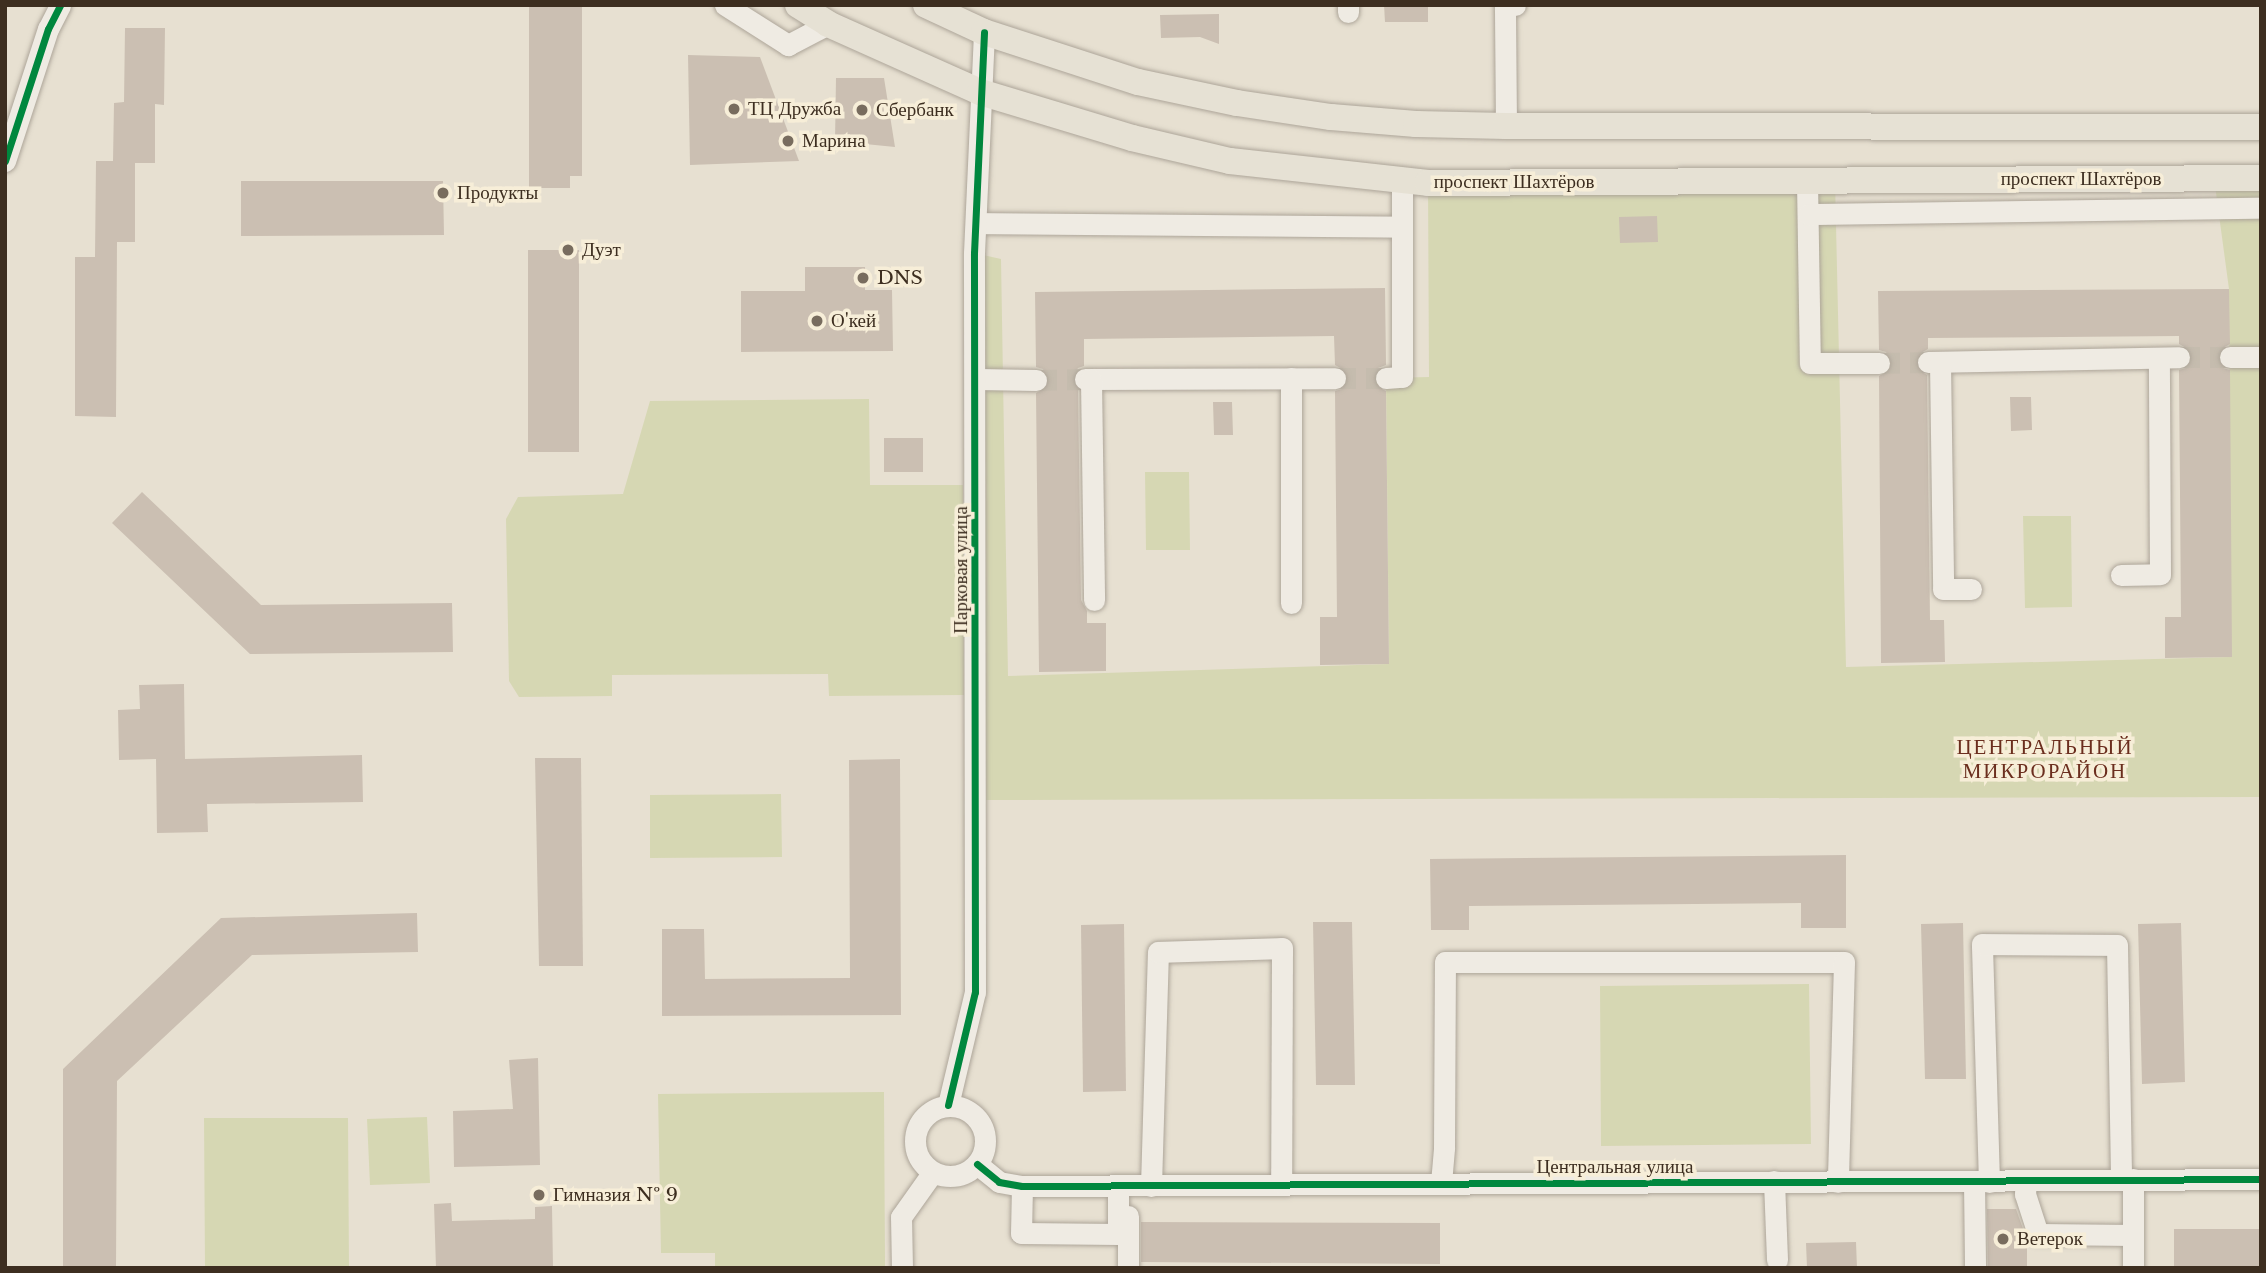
<!DOCTYPE html>
<meta charset="utf-8">
<style>
body{margin:0}
#map{position:relative;width:2266px;height:1273px;overflow:hidden;background:#e7e0d1;font-family:"Libre Baskerville",serif}
div>[style]{position:absolute}
.green>*{inset:0;background:#d6d7b3}
.building>*{inset:0;background:#cbbfb2}
.minor-tunnel>*{height:21px;margin-top:-10.5px;transform-origin:0;background:repeating-linear-gradient(90deg,#c5bcae 0 21px,transparent 0 31px)}
.roads{filter:drop-shadow(0 0 2px #ada599) drop-shadow(0 0 2px #ada599)}
.minor>*{height:21px;margin:-10.5px;padding:0 10.5px;transform-origin:10.5px;border-radius:10.5px;background:#efebe3}
.minor>.ring{margin:-10.5px;padding:0;box-sizing:content-box;background:none;border:21px solid #efebe3;border-radius:50%}
.major>*{height:26px;margin:-13px;padding:0 13px;transform-origin:13px;border-radius:13px;background:#e6e1d4}
.cycleway>*{height:7px;margin:-3.5px;padding:0 3.5px;transform-origin:3.5px;border-radius:3.5px;background:#00873e}
.dots>*{width:19px;height:19px;translate:-50% -50%;box-sizing:border-box;border:4px solid #f7eed8;border-radius:50%}
span{translate:-50% -50%;white-space:nowrap;text-align:center;line-height:1.15;-webkit-text-stroke:7px #f7eed8;paint-order:stroke}
.poi-label{font-size:19px;color:#3d2e20}
.left{translate:0 -50%;text-align:left}
.street-label{font-size:19px;color:#3d2e20}
.neighbourhood-label{font-size:21px;color:#6b2e1e;letter-spacing:2px}
.frame{position:absolute;inset:0;border:7px solid #3d2e20;pointer-events:none}
</style>
<div id="map">
<div class="green">
<i style="clip-path:polygon(2214px 178px,2261px 178px,2261px 797px,975px 800px,974px 253px,1001px 259px,1008px 676px,1389px 664px,1386px 378px,1429px 377px,1428px 183px,1835px 180px,1846px 667px,2231px 657px,2229px 289px)"></i>
<i style="clip-path:polygon(869px 399px,870px 485px,963px 485px,964px 695px,829px 696px,828px 674px,612px 675px,612px 696px,519px 697px,509px 681px,506px 519px,518px 497px,623px 494px,650px 401px)"></i>
<i style="clip-path:polygon(1145px 472px,1189px 472px,1190px 550px,1146px 550px)"></i>
<i style="clip-path:polygon(2023px 516px,2071px 516px,2072px 607px,2025px 608px)"></i>
<i style="clip-path:polygon(781px 794px,782px 857px,650px 858px,650px 795px)"></i>
<i style="clip-path:polygon(1809px 984px,1811px 1144px,1601px 1146px,1600px 986px)"></i>
<i style="clip-path:polygon(884px 1092px,885px 1268px,715px 1268px,715px 1253px,661px 1253px,658px 1094px)"></i>
<i style="clip-path:polygon(427px 1117px,430px 1183px,370px 1185px,367px 1119px)"></i>
<i style="clip-path:polygon(204px 1118px,348px 1118px,349px 1268px,205px 1268px)"></i>
</div>
<div class="building">
<i style="clip-path:polygon(529px 5px,582px 5px,582px 176px,570px 176px,570px 188px,529px 188px)"></i>
<i style="clip-path:polygon(1384px 5px,1428px 5px,1428px 22px,1385px 22px)"></i>
<i style="clip-path:polygon(1219px 14px,1219px 44px,1200px 37px,1161px 38px,1160px 15px)"></i>
<i style="clip-path:polygon(125px 28px,165px 28px,164px 105px,155px 104px,155px 163px,135px 163px,135px 242px,117px 242px,116px 417px,75px 416px,75px 257px,95px 257px,96px 161px,113px 161px,114px 103px,124px 102px)"></i>
<i style="clip-path:polygon(688px 55px,760px 57px,799px 161px,690px 165px)"></i>
<i style="clip-path:polygon(836px 78px,884px 78px,895px 147px,835px 141px)"></i>
<i style="clip-path:polygon(241px 181px,443px 181px,444px 235px,241px 236px)"></i>
<i style="clip-path:polygon(1657px 216px,1658px 242px,1620px 243px,1619px 217px)"></i>
<i style="clip-path:polygon(528px 250px,579px 250px,579px 452px,528px 452px)"></i>
<i style="clip-path:polygon(805px 267px,865px 267px,865px 290px,892px 290px,893px 351px,741px 352px,741px 291px,805px 291px)"></i>
<i style="clip-path:polygon(1385px 288px,1386px 365px,1378px 368px,1373px 378px,1376px 386px,1386px 391px,1389px 664px,1320px 665px,1320px 617px,1337px 617px,1335px 391px,1342px 389px,1348px 379px,1346px 371px,1335px 365px,1334px 336px,1084px 339px,1084px 366px,1078px 368px,1072px 378px,1078px 390px,1081px 600px,1087px 611px,1087px 623px,1106px 623px,1106px 671px,1039px 672px,1036px 393px,1047px 387px,1049px 380px,1043px 369px,1036px 367px,1035px 292px)"></i>
<i style="clip-path:polygon(2229px 289px,2230px 344px,2219px 350px,2217px 358px,2223px 368px,2230px 370px,2232px 657px,2165px 658px,2165px 617px,2181px 617px,2179px 370px,2186px 368px,2192px 357px,2190px 350px,2179px 344px,2179px 336px,1928px 338px,1928px 349px,1917px 355px,1915px 363px,1917px 369px,1927px 375px,1930px 620px,1944px 620px,1945px 662px,1881px 663px,1879px 376px,1890px 370px,1892px 362px,1886px 352px,1879px 350px,1878px 291px)"></i>
<i style="clip-path:polygon(2010px 397px,2031px 397px,2032px 430px,2011px 431px)"></i>
<i style="clip-path:polygon(1213px 402px,1232px 402px,1233px 435px,1214px 435px)"></i>
<i style="clip-path:polygon(884px 438px,923px 438px,923px 472px,884px 472px)"></i>
<i style="clip-path:polygon(142px 492px,261px 605px,452px 603px,453px 652px,250px 654px,112px 523px)"></i>
<i style="clip-path:polygon(184px 684px,185px 759px,362px 755px,363px 802px,207px 804px,208px 832px,157px 833px,156px 759px,119px 760px,118px 710px,140px 709px,139px 685px)"></i>
<i style="clip-path:polygon(535px 758px,581px 758px,583px 966px,539px 966px)"></i>
<i style="clip-path:polygon(900px 759px,901px 1015px,662px 1016px,662px 929px,704px 929px,705px 979px,850px 978px,849px 760px)"></i>
<i style="clip-path:polygon(1846px 855px,1846px 928px,1801px 928px,1801px 903px,1469px 906px,1469px 930px,1431px 930px,1430px 859px)"></i>
<i style="clip-path:polygon(417px 913px,418px 952px,252px 955px,117px 1081px,116px 1268px,63px 1268px,63px 1069px,221px 918px)"></i>
<i style="clip-path:polygon(1313px 922px,1352px 922px,1355px 1085px,1316px 1085px)"></i>
<i style="clip-path:polygon(1963px 923px,1966px 1079px,1925px 1079px,1921px 924px)"></i>
<i style="clip-path:polygon(2181px 923px,2185px 1082px,2142px 1084px,2138px 924px)"></i>
<i style="clip-path:polygon(1124px 924px,1126px 1091px,1083px 1092px,1081px 925px)"></i>
<i style="clip-path:polygon(538px 1058px,540px 1165px,454px 1167px,453px 1111px,513px 1109px,509px 1060px)"></i>
<i style="clip-path:polygon(451px 1203px,452px 1221px,535px 1219px,535px 1207px,552px 1206px,553px 1268px,436px 1268px,434px 1204px)"></i>
<i style="clip-path:polygon(1987px 1209px,2016px 1209px,2027px 1240px,2027px 1268px,1988px 1268px)"></i>
<i style="clip-path:polygon(1141px 1222px,1440px 1223px,1440px 1264px,1141px 1262px)"></i>
<i style="clip-path:polygon(2174px 1229px,2261px 1229px,2261px 1268px,2174px 1268px)"></i>
<i style="clip-path:polygon(1856px 1242px,1857px 1268px,1807px 1268px,1806px 1243px)"></i>
</div>
<div class="minor-tunnel">
<i style="left:2179px;top:357px;width:51px"></i>
<i style="left:1879px;top:363px;width:49px;rotate:-1.2deg"></i>
<i style="left:1335px;top:378px;width:51px"></i>
<i style="left:1036px;top:380px;width:49px;rotate:-1.2deg"></i>
</div>
<div class="roads">
<div class="minor">
<i style="left:725px;top:5px;width:75px;rotate:32.4deg"></i>
<i style="left:788px;top:45px;width:45px;rotate:-27.7deg"></i>
<i style="left:1348px;top:5px;width:7px;rotate:90deg"></i>
<i style="left:1506px;top:126px;width:121px;rotate:-90.5deg"></i>
<i style="left:1505px;top:5px;width:10px"></i>
<i style="left:5px;top:161px;width:139px;rotate:-72deg"></i>
<i style="left:48px;top:29px;width:27px;rotate:-63deg"></i>
<i style="left:1807px;top:181px;width:182px;rotate:89.1deg"></i>
<i style="left:1810px;top:363px;width:69px"></i>
<i style="left:1808px;top:214px;width:453px;rotate:-0.8deg"></i>
<i style="left:976px;top:223px;width:424px;rotate:0.5deg"></i>
<i style="left:2230px;top:357px;width:31px"></i>
<i style="left:1928px;top:362px;width:251px;rotate:-1.1deg"></i>
<i style="left:1940px;top:362px;width:227px;rotate:89.2deg"></i>
<i style="left:1943px;top:589px;width:28px"></i>
<i style="left:1386px;top:378px;width:16px;rotate:-4deg"></i>
<i style="left:1402px;top:377px;width:197px;rotate:-90deg"></i>
<i style="left:977px;top:379px;width:59px;rotate:1deg"></i>
<i style="left:1085px;top:379px;width:250px;rotate:-0.2deg"></i>
<i style="left:1091px;top:379px;width:221px;rotate:89.2deg"></i>
<i style="left:2121px;top:575px;width:39px;rotate:-1deg"></i>
<i style="left:2160px;top:574px;width:216px;rotate:-90.3deg"></i>
<i style="left:1291px;top:603px;width:225px;rotate:-90deg"></i>
<i style="left:948px;top:1105px;width:116px;rotate:-76.6deg"></i>
<i style="left:975px;top:992px;width:739px;rotate:-90.08deg"></i>
<i style="left:974px;top:253px;width:221px;rotate:-87.4deg"></i>
<i class="ring" style="left:915px;top:1106px;width:49px;height:49px"></i>
<i style="left:977px;top:1164px;width:28px;rotate:39deg"></i>
<i style="left:999px;top:1182px;width:23px;rotate:10deg"></i>
<i style="left:1022px;top:1186px;width:1239px;rotate:-0.32deg"></i>
<i style="left:2026px;top:1180px;width:14px;rotate:94deg"></i>
<i style="left:2025px;top:1194px;width:42px;rotate:72deg"></i>
<i style="left:2038px;top:1234px;width:95px;rotate:0.6deg"></i>
<i style="left:1774px;top:1181px;width:79px;rotate:87.8deg"></i>
<i style="left:1974px;top:1182px;width:86px;rotate:89.3deg"></i>
<i style="left:1989px;top:1182px;width:238px;rotate:-91.7deg"></i>
<i style="left:1982px;top:944px;width:135px;rotate:0.4deg"></i>
<i style="left:2117px;top:945px;width:234px;rotate:89deg"></i>
<i style="left:1441px;top:1183px;width:36px;rotate:-85deg"></i>
<i style="left:1444px;top:1147px;width:185px;rotate:-89.7deg"></i>
<i style="left:1445px;top:962px;width:399px"></i>
<i style="left:1844px;top:962px;width:220px;rotate:91.6deg"></i>
<i style="left:1022px;top:1186px;width:47px;rotate:91.2deg"></i>
<i style="left:1021px;top:1233px;width:97px;rotate:0.6deg"></i>
<i style="left:1118px;top:1234px;width:48px;rotate:-90deg"></i>
<i style="left:1151px;top:1186px;width:234px;rotate:-88.3deg"></i>
<i style="left:1158px;top:952px;width:124px;rotate:-1.8deg"></i>
<i style="left:1282px;top:948px;width:235px;rotate:90.2deg"></i>
<i style="left:1128px;top:1216px;width:52px;rotate:90deg"></i>
<i style="left:902px;top:1268px;width:51px;rotate:-91.1deg"></i>
<i style="left:901px;top:1217px;width:55px;rotate:-54.6deg"></i>
<i style="left:2133px;top:1268px;width:89px;rotate:-90deg"></i>
</div>
<div class="major">
<i style="left:798px;top:5px;width:36px;rotate:32deg"></i>
<i style="left:828px;top:24px;width:167px;rotate:24.1deg"></i>
<i style="left:980px;top:92px;width:159px;rotate:16.8deg"></i>
<i style="left:1132px;top:138px;width:101px;rotate:13.2deg"></i>
<i style="left:1230px;top:161px;width:199px;rotate:6.3deg"></i>
<i style="left:1428px;top:183px;width:833px;rotate:-0.34deg"></i>
<i style="left:926px;top:5px;width:64px;rotate:25deg"></i>
<i style="left:984px;top:32px;width:162px;rotate:18deg"></i>
<i style="left:1138px;top:82px;width:101px;rotate:12deg"></i>
<i style="left:1237px;top:103px;width:95px;rotate:8.5deg"></i>
<i style="left:1331px;top:117px;width:85px;rotate:4.7deg"></i>
<i style="left:1416px;top:124px;width:90px;rotate:1.3deg"></i>
<i style="left:1506px;top:126px;width:755px;rotate:0.08deg"></i>
</div>
</div>
<div class="cycleway">
<i style="left:5px;top:161px;width:139px;rotate:-72deg"></i>
<i style="left:48px;top:29px;width:27px;rotate:-63deg"></i>
<i style="left:948px;top:1105px;width:116px;rotate:-76.6deg"></i>
<i style="left:975px;top:992px;width:739px;rotate:-90.08deg"></i>
<i style="left:974px;top:253px;width:221px;rotate:-87.4deg"></i>
<i style="left:977px;top:1164px;width:28px;rotate:39deg"></i>
<i style="left:999px;top:1182px;width:23px;rotate:10deg"></i>
<i style="left:1022px;top:1186px;width:1239px;rotate:-0.32deg"></i>
</div>
<div class="dots">
<i style="left:734px;top:109px;background:#786c5e"></i>
<i style="left:862px;top:110px;background:#786c5e"></i>
<i style="left:788px;top:141px;background:#786c5e"></i>
<i style="left:443px;top:193px;background:#786c5e"></i>
<i style="left:568px;top:250px;background:#786c5e"></i>
<i style="left:863px;top:278px;background:#786c5e"></i>
<i style="left:817px;top:321px;background:#786c5e"></i>
<i style="left:539px;top:1195px;background:#786c5e"></i>
<i style="left:2003px;top:1239px;background:#786c5e"></i>
</div>
<div class="poi-label">
<span class="left" style="left:748px;top:109px">ТЦ Дружба</span>
<span class="left" style="left:876px;top:110px">Сбербанк</span>
<span class="left" style="left:802px;top:141px">Марина</span>
<span class="left" style="left:457px;top:193px">Продукты</span>
<span class="left" style="left:582px;top:250px">Дуэт</span>
<span class="left" style="left:877px;top:278px">DNS</span>
<span class="left" style="left:831px;top:321px">О'кей</span>
<span class="left" style="left:553px;top:1195px">Гимназия № 9</span>
<span class="left" style="left:2017px;top:1239px">Ветерок</span>
</div>
<div class="street-label">
<span style="left:2081px;top:179px">проспект Шахтёров</span>
<span style="left:1514px;top:182px">проспект Шахтёров</span>
<span style="left:961px;top:570px;rotate:-90deg">Парковая улица</span>
<span style="left:1615px;top:1167px">Центральная улица</span>
</div>
<div class="neighbourhood-label">
<span style="left:2045px;top:759px">ЦЕНТРАЛЬНЫЙ<br>МИКРОРАЙОН</span>
</div>
<div class="frame"></div>
</div>
